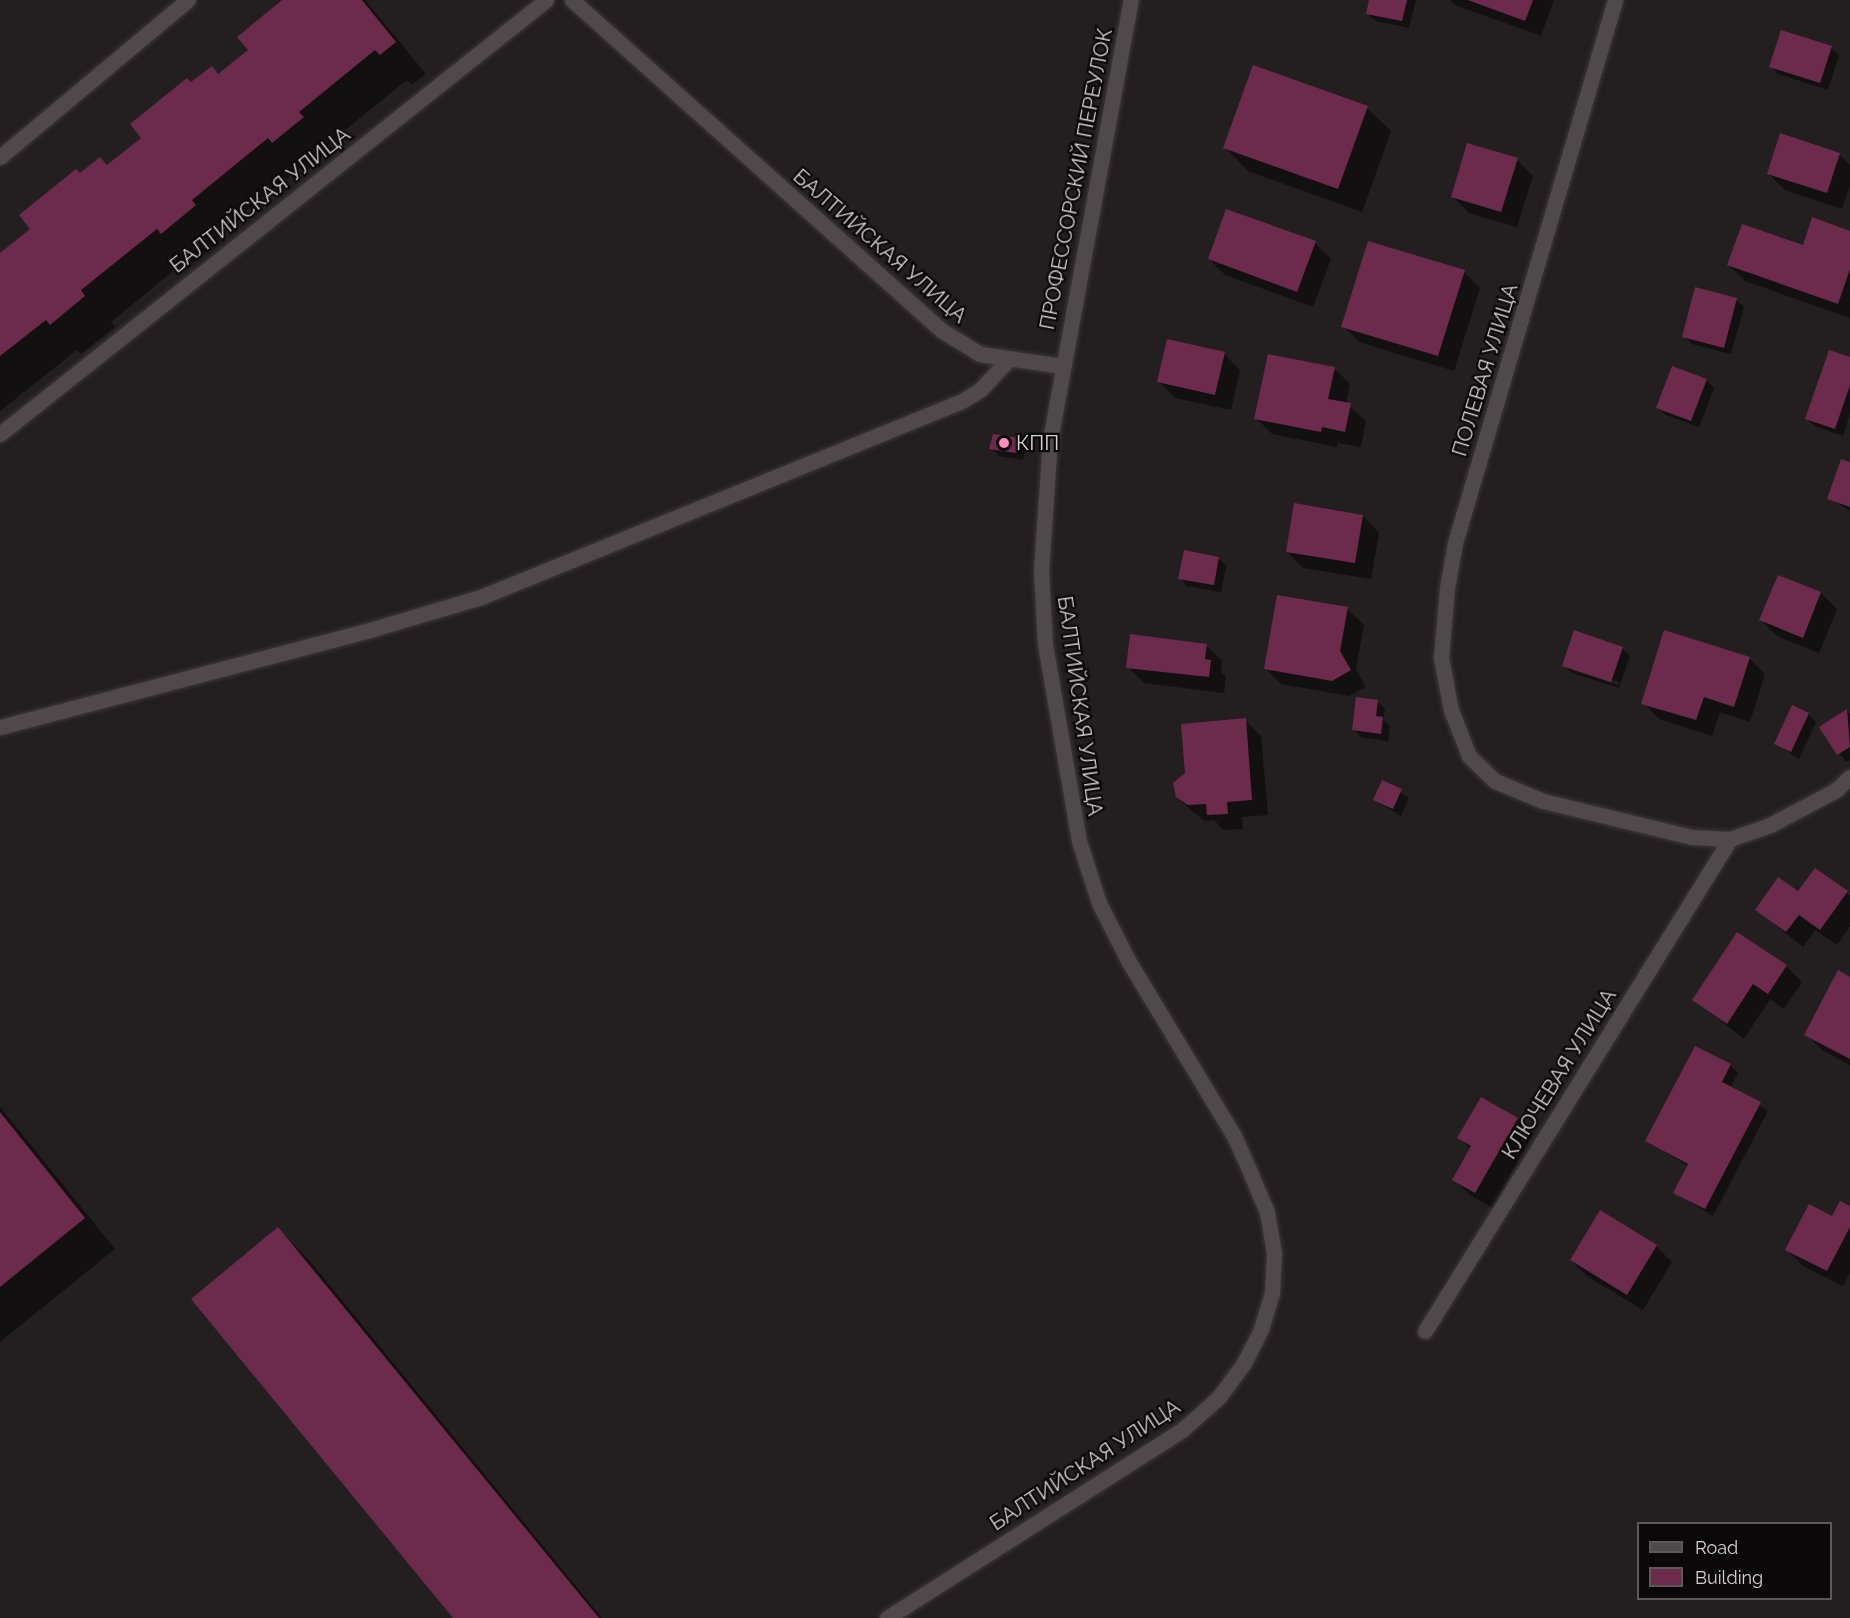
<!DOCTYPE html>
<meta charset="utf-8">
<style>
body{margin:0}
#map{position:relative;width:1850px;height:1618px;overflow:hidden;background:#231e20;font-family:Raleway,sans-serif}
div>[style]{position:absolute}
.shadow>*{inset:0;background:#0007}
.building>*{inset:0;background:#6d2b4b}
.roads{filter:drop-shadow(0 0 2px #3c383a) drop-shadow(0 0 2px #3c383a)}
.minor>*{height:15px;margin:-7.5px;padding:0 7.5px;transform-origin:7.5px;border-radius:7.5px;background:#4f494b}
.dots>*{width:16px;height:16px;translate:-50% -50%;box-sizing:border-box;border:3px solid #0b0809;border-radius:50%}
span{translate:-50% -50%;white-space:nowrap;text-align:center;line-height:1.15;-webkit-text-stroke:4.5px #0b0809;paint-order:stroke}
.street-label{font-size:21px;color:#d6d2d4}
.poi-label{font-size:21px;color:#d6d2d4}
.left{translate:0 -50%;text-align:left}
.legend{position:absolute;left:1637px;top:1522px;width:195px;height:78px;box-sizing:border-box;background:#0b0809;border:2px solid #5c595a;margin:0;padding:8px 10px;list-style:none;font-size:18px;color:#d6d2d4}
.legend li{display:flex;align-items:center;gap:12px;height:30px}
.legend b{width:30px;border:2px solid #5c595a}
</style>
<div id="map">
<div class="shadow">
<i style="clip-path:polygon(285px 0,365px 0,426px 74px,411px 85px,407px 80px,329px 143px,333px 148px,304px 172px,300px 168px,221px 231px,226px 236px,193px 263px,188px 259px,111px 322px,115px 327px,81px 354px,77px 350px,0 411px,0 255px,32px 229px,80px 175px,108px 166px,143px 138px,192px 84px,219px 75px,250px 50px)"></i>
<i style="clip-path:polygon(1371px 0,1416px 0,1409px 28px,1376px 21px,1368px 14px)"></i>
<i style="clip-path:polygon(1450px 0,1554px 0,1541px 36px,1455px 5px)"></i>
<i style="clip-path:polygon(1831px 48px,1839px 55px,1828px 90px,1778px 74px,1771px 66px)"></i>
<i style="clip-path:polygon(1367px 108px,1391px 131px,1362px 212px,1248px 171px,1225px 147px)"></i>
<i style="clip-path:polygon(1839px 154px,1850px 165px,1850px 185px,1842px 209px,1785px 190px,1769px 174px)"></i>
<i style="clip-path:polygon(1517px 160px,1533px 176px,1517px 227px,1469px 213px,1453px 197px)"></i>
<i style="clip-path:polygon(1227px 210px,1315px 243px,1331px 259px,1313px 307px,1225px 275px,1209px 259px)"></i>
<i style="clip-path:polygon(1850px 232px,1850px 318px,1745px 281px,1729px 265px)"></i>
<i style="clip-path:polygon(1464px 272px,1480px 288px,1454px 371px,1359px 342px,1343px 326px)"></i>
<i style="clip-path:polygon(1736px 300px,1744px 307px,1731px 354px,1692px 344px,1684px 336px)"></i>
<i style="clip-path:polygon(1224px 354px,1240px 370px,1231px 410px,1175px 398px,1159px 382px)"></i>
<i style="clip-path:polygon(1850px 358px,1850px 414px,1843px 436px,1815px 426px,1807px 419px)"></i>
<i style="clip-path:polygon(1334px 368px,1350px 384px,1346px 404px,1366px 421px,1361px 447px,1338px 443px,1337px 447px,1272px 434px,1256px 418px)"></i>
<i style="clip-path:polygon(1706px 380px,1714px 388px,1699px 427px,1666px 415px,1658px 408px)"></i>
<i style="clip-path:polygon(1018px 440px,1026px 447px,1023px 460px,999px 456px,991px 448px)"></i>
<i style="clip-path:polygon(1850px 464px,1850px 511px,1829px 498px)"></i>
<i style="clip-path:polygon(1363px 516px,1379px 533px,1371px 579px,1303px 568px,1287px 552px)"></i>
<i style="clip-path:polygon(1218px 558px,1226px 566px,1221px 592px,1187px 586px,1180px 578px)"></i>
<i style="clip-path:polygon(1778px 577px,1821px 593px,1837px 609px,1819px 653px,1777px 636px,1761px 620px)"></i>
<i style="clip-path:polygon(1347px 609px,1364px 625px,1356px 669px,1366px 687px,1349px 696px,1281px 684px,1265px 668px)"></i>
<i style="clip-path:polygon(1206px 645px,1222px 661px,1221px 672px,1226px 677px,1224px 693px,1144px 683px,1128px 667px)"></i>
<i style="clip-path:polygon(evenodd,1622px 648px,1630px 656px,1619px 688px,1572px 673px,1564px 665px,1622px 648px,1571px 667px,1619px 682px,1618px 685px,1571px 670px,1571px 667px)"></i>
<i style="clip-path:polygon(1749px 658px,1765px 674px,1750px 722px,1720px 712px,1712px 736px,1659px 719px,1643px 703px)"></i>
<i style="clip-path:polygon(1377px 701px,1385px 709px,1383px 720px,1390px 726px,1388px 741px,1361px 737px,1353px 729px)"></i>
<i style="clip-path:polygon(1847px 711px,1850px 714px,1850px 760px,1846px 762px,1821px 727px)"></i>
<i style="clip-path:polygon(1808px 714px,1816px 722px,1799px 759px,1776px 744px)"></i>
<i style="clip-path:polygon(1245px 720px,1261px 736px,1268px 815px,1242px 817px,1243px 829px,1224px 830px,1214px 820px,1205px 821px,1194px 813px,1177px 797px)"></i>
<i style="clip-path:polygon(1383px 782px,1409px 798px,1401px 816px,1375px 800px)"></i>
<i style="clip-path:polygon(1847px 892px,1850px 896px,1850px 926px,1837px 945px,1815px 930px,1803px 947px,1757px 910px,1799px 893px)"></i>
<i style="clip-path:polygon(1786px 966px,1802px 982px,1784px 1009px,1770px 999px,1744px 1039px,1694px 1000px)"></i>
<i style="clip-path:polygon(1850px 979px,1850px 1065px,1822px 1050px,1806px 1034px)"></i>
<i style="clip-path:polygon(1696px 1048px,1730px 1065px,1738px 1073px,1730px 1088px,1768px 1111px,1713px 1216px,1674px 1192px,1688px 1166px,1647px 1141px)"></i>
<i style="clip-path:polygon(0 1107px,115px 1249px,0 1342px)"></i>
<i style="clip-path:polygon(1517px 1119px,1533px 1135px,1492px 1208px,1470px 1195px,1454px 1179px,1471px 1149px,1459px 1138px)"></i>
<i style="clip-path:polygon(1850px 1208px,1850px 1273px,1843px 1286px,1803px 1266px,1787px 1250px)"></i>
<i style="clip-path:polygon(1600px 1212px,1656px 1246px,1672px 1262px,1643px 1310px,1587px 1276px,1571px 1260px)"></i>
<i style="clip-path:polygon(278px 1229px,309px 1260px,602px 1618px,455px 1618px)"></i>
</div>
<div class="building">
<i style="clip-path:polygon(282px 0,362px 0,396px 42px,380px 55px,375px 50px,299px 112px,304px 117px,272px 143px,268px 138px,192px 200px,196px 205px,161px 234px,157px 229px,81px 290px,85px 296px,50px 325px,46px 320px,0 356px,0 253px,30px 229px,19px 215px,76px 169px,80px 173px,100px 157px,107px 165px,141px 138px,130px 124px,187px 78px,191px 82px,212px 66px,218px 74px,248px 50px,237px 37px)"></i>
<i style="clip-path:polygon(1369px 0,1407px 0,1402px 21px,1366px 14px)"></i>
<i style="clip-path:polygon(1468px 0,1533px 0,1525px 21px)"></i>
<i style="clip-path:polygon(1781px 30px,1832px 46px,1820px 83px,1769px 67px)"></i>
<i style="clip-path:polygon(1253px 65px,1368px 106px,1338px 189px,1223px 148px)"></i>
<i style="clip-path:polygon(1780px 133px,1840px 153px,1827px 193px,1767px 174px)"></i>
<i style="clip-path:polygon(1467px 143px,1518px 158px,1501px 212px,1451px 197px)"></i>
<i style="clip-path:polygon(1226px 209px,1316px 241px,1297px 292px,1208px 259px)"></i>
<i style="clip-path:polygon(1812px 217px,1850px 231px,1850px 269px,1838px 304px,1727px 265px,1742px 224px,1803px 245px)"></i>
<i style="clip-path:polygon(1368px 241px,1465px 270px,1438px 356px,1341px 327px)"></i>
<i style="clip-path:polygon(1695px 287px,1737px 298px,1724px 348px,1682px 337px)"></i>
<i style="clip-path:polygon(1167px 339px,1225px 352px,1215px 395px,1157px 382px)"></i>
<i style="clip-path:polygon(1829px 350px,1850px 357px,1850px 385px,1835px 429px,1805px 419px)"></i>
<i style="clip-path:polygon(1268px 354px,1335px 367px,1328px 399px,1351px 403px,1345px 432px,1322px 427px,1321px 432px,1254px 419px)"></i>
<i style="clip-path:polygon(1672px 366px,1707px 379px,1691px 421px,1656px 408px)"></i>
<i style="clip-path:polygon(993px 434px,1019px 438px,1016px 453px,989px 449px)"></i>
<i style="clip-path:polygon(1841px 459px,1850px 462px,1850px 507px,1827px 499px)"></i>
<i style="clip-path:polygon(1294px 503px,1363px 515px,1355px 563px,1286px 552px)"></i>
<i style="clip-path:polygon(1184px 550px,1219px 557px,1214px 585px,1178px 579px)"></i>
<i style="clip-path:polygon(1778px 575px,1821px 592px,1803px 638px,1759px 620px)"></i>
<i style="clip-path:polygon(1277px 595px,1348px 607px,1340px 651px,1351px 670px,1332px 681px,1264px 669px)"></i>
<i style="clip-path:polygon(1574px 630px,1623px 647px,1611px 682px,1562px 666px)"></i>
<i style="clip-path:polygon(1664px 630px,1750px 657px,1734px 707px,1704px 697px,1696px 720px,1641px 704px)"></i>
<i style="clip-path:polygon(1130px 634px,1207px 644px,1205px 659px,1211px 660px,1209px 677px,1126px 668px)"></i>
<i style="clip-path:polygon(1356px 697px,1378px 700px,1376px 716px,1383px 717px,1381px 734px,1352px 730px)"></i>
<i style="clip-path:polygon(1792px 705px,1809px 713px,1791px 752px,1774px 744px)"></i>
<i style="clip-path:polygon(1847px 709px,1850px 747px,1837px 755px,1819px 727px)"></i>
<i style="clip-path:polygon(1246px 718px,1252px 800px,1227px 802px,1228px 814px,1207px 815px,1206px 804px,1188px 805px,1176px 797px,1173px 783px,1185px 773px,1181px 724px)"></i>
<i style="clip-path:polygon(1382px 780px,1402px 789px,1393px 809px,1373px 800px)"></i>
<i style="clip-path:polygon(1815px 868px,1848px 891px,1820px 930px,1799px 915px,1786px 932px,1755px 910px,1778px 877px,1798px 891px)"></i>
<i style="clip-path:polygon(1737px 932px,1787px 965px,1768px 994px,1753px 984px,1727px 1024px,1692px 1000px)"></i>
<i style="clip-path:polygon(1838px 970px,1850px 977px,1850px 1059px,1804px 1035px)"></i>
<i style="clip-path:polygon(1695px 1046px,1731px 1064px,1722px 1082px,1761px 1102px,1705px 1209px,1673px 1193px,1688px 1164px,1645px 1141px)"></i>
<i style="clip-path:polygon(1481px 1097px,1518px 1118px,1475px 1193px,1452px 1180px,1471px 1146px,1457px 1138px)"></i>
<i style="clip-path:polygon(0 1112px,85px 1218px,0 1287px)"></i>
<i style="clip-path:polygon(1840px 1201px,1850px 1206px,1850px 1227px,1827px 1271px,1785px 1250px,1809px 1204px,1832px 1216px)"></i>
<i style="clip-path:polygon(1600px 1210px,1657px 1245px,1627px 1295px,1570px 1260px)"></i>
<i style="clip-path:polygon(278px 1227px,599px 1618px,453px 1618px,191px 1299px)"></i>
</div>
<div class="roads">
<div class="minor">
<i style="left:572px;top:0;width:495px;rotate:41.8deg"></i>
<i style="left:941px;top:330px;width:46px;rotate:31.6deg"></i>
<i style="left:980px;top:354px;width:83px;rotate:8.3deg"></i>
<i style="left:1615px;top:0;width:566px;rotate:106.42deg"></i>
<i style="left:1455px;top:543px;width:46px;rotate:100.1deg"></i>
<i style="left:1447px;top:588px;width:70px;rotate:94.9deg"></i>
<i style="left:1441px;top:658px;width:53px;rotate:79.1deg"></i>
<i style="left:1451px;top:710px;width:49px;rotate:68.6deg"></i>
<i style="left:1469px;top:756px;width:36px;rotate:44deg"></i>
<i style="left:1495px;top:781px;width:52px;rotate:22.6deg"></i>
<i style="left:1543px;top:801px;width:153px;rotate:13.6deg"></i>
<i style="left:1692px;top:837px;width:38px;rotate:3deg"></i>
<i style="left:1730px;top:839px;width:42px;rotate:-19.3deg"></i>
<i style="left:1770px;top:825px;width:75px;rotate:-27.9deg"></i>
<i style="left:1836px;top:790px;width:19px;rotate:-43deg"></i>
<i style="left:0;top:157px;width:245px;rotate:-39.9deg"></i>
<i style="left:0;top:434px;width:697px;rotate:-38.48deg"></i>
<i style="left:0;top:727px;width:386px;rotate:-14.7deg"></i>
<i style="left:373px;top:629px;width:113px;rotate:-16.5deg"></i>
<i style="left:481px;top:597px;width:519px;rotate:-22.17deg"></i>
<i style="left:962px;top:401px;width:22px;rotate:-32deg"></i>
<i style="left:981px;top:389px;width:38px;rotate:-47deg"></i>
<i style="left:1425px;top:1331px;width:579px;rotate:-58.2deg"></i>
<i style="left:887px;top:1618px;width:350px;rotate:-32.5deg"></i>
<i style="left:1182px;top:1430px;width:50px;rotate:-41.7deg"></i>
<i style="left:1219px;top:1397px;width:42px;rotate:-53.7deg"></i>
<i style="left:1244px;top:1363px;width:38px;rotate:-63deg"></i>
<i style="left:1261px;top:1329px;width:38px;rotate:-73deg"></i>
<i style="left:1272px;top:1293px;width:40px;rotate:-87.1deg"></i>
<i style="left:1274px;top:1253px;width:42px;rotate:-99.7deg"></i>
<i style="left:1267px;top:1212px;width:39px;rotate:-113deg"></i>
<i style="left:1252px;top:1176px;width:44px;rotate:-114.2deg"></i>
<i style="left:1234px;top:1136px;width:205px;rotate:-121.1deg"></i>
<i style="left:1128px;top:960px;width:64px;rotate:-117deg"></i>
<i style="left:1099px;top:903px;width:65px;rotate:-107.9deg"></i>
<i style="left:1079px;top:841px;width:200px;rotate:-99.8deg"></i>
<i style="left:1045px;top:644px;width:73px;rotate:-93.1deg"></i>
<i style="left:1041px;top:571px;width:131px;rotate:-86.1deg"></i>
<i style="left:1050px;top:440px;width:447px;rotate:-79.6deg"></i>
</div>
</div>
<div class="dots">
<i style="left:1004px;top:443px;background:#fd8ec0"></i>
</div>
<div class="street-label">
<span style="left:1076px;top:179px;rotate:-79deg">ПРОФЕССОРСКИЙ ПЕРЕУЛОК</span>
<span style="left:260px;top:200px;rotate:-38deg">БАЛТИЙСКАЯ УЛИЦА</span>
<span style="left:880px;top:246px;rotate:41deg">БАЛТИЙСКАЯ УЛИЦА</span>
<span style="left:1485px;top:370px;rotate:-73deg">ПОЛЕВАЯ УЛИЦА</span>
<span style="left:1080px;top:706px;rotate:82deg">БАЛТИЙСКАЯ УЛИЦА</span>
<span style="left:1559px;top:1074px;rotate:-58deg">КЛЮЧЕВАЯ УЛИЦА</span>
<span style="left:1085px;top:1465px;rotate:-33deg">БАЛТИЙСКАЯ УЛИЦА</span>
</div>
<div class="poi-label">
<span class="left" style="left:1016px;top:443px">КПП</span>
</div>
<ul class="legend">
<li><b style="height:8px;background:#4f494b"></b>Road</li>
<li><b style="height:16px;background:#6d2b4b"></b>Building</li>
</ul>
</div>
